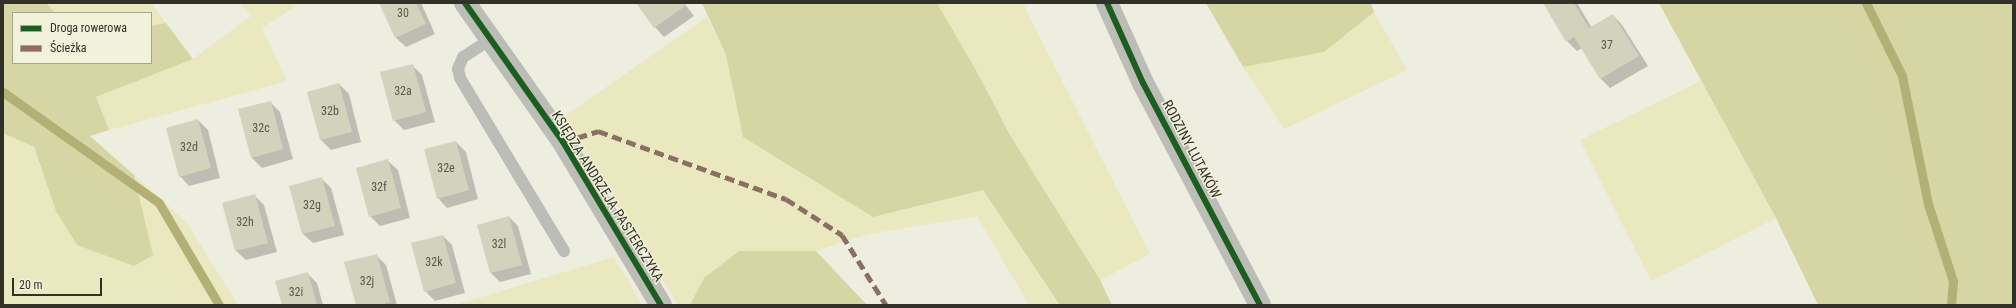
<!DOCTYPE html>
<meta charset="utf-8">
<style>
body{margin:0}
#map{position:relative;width:2016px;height:308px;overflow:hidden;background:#edede0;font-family:"Roboto Condensed",sans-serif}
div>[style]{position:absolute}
.green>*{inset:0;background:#e9e8be}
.forest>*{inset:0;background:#d6d5a4}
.shadow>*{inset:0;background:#0003}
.stream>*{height:9px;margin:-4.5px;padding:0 4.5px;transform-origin:4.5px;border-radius:4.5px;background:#b2b075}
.building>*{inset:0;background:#d2d2bd}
.service>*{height:12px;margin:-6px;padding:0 6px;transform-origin:6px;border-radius:6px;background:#bdbdb7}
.minor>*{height:22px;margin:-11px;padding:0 11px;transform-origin:11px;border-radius:11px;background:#bdbdb7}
.quiet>*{height:5px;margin-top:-2.5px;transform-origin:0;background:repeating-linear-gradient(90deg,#8d6e63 0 10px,transparent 0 15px)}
.cycleway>*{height:6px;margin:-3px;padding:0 3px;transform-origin:3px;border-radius:3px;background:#1b5e20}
span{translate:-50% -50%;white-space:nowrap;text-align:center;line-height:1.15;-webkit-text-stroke:3px #f2f2db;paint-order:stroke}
.number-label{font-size:12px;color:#59594d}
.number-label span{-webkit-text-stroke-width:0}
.street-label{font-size:14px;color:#313128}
.frame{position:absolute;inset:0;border:4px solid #313128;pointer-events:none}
.legend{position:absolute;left:12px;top:12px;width:140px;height:52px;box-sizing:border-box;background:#f2f2db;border:1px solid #a5a593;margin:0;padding:5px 7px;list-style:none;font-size:12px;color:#313128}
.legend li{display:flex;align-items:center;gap:8px;height:20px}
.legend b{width:20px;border:1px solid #a5a593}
.scale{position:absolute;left:12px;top:278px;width:90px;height:18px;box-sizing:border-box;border:2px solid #313128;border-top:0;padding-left:5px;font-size:12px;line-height:14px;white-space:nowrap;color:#313128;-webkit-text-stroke:3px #f2f2db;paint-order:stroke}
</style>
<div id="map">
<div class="green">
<i style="clip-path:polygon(46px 3px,151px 3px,166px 23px,151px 26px,151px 13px,55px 13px)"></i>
<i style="clip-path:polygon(244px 3px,300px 3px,262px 28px,287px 81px,109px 130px,96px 97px,193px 59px,251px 16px,241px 5px)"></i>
<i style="clip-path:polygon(937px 3px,1032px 3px,1024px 6px,1150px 254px,1100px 280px,1010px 135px,977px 72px)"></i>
<i style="clip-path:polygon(1374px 12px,1407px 70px,1284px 129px,1243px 67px,1324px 52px)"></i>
<i style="clip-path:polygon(707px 17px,726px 55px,743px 137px,873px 217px,983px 190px,1060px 305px,1029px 305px,977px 216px,868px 234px,816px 251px,739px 251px,704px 278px,690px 305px,678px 305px,562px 118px)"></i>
<i style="clip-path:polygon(1701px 81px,1776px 218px,1651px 281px,1580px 140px)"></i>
<i style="clip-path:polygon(3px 133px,33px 147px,56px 211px,153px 255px,134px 175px,187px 223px,238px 305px,3px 305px)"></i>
<i style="clip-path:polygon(614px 257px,642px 305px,455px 305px)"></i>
</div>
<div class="forest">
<i style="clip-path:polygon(3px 3px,46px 3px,55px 13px,13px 13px,13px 63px,151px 63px,151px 26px,166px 23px,193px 59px,96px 97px,109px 130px,90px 136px,134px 175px,153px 255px,134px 266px,77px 245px,56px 211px,34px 147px,3px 133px)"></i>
<i style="clip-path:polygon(702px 3px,937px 3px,977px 72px,1010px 135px,1100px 280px,1112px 305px,1060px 305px,983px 190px,873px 217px,743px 137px,726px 55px)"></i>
<i style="clip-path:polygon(1206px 3px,1371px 3px,1374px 12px,1324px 52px,1243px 67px)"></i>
<i style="clip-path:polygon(1659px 3px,2013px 3px,2013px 305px,1818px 305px,1776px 218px)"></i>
<i style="clip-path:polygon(739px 251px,816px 251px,867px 305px,690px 305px,704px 278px)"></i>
</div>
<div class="shadow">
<i style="clip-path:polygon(380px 3px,421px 3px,435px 34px,406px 47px,396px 38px)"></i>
<i style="clip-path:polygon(638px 3px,684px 3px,694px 16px,664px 37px,655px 27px)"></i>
<i style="clip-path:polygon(1544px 3px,1577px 3px,1592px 28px,1613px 15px,1622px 25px,1648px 66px,1610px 88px,1601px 79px,1582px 48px,1577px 51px,1567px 41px)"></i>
<i style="clip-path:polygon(412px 65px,422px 75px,435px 122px,404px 130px,394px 120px)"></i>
<i style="clip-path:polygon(339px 84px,349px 94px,361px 142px,331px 150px,321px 140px,308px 92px)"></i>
<i style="clip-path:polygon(270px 102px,280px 112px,293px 159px,262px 168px,252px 158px,239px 110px)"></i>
<i style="clip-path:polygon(198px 120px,208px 130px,220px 178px,189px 186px,180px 176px)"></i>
<i style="clip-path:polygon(456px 142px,466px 152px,478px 199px,447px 208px,438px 198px)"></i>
<i style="clip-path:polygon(388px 161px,398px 170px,410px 218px,380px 226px,370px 216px)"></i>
<i style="clip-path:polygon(321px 178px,331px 188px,344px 235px,313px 243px,303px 234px)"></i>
<i style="clip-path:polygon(254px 195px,264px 205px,277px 252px,246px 260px,236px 251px)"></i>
<i style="clip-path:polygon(509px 217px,518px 226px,531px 274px,500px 282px,491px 273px)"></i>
<i style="clip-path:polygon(443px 236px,452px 245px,465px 293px,435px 301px,425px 291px)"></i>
<i style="clip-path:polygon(376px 255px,386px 265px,397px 305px,357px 305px)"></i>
<i style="clip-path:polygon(307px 273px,317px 283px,323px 305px,283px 305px)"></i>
</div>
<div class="stream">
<i style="left:1866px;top:3px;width:81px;rotate:63.7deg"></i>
<i style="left:1902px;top:76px;width:131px;rotate:78.5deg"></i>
<i style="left:1928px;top:204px;width:81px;rotate:72deg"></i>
<i style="left:1953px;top:281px;width:24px;rotate:95deg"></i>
<i style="left:3px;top:92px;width:191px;rotate:35.4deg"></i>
<i style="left:159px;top:203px;width:118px;rotate:59.5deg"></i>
</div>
<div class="building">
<i style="clip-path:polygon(379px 3px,416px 3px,426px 24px,395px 38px)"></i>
<i style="clip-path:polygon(636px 3px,683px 3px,685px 6px,654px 28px)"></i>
<i style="clip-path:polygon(1543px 3px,1574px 3px,1589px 28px,1613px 14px,1639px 56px,1600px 79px,1574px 37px,1566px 42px)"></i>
<i style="clip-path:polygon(413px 64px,426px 112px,393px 121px,380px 72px)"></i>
<i style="clip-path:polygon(339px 83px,352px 132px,320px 140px,307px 92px)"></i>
<i style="clip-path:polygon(271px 101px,283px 149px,251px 158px,238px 109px)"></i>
<i style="clip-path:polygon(198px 119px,211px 168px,179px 177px,166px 128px)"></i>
<i style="clip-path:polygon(456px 141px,469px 190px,437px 199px,424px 149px)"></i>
<i style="clip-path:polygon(388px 159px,401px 208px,369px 217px,356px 168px)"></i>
<i style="clip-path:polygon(322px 177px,335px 226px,302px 234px,289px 186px)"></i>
<i style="clip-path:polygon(255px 194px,268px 243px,235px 251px,222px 203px)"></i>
<i style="clip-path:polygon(509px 216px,522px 265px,490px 273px,477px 225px)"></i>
<i style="clip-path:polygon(443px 235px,456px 283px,424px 292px,411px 243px)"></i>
<i style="clip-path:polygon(377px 254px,390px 302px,380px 305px,356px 305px,344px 262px)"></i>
<i style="clip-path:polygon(308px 272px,317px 305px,282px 305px,275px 281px)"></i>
</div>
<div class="service">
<i style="left:491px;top:39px;width:33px;rotate:147deg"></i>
<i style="left:463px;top:57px;width:13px;rotate:113deg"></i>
<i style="left:458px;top:69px;width:9px;rotate:77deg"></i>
<i style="left:460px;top:78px;width:202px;rotate:59deg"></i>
</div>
<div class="minor">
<i style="left:465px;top:3px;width:170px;rotate:54.8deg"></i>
<i style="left:563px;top:142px;width:190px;rotate:59deg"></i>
<i style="left:1107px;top:3px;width:88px;rotate:65.8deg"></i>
<i style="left:1143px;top:83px;width:251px;rotate:62.2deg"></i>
</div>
<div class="quiet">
<i style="left:563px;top:142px;width:37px;rotate:-17deg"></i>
<i style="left:598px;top:131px;width:200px;rotate:19.9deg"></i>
<i style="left:786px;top:199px;width:67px;rotate:32.7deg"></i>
<i style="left:842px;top:235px;width:83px;rotate:57.8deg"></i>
</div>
<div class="cycleway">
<i style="left:465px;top:3px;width:170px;rotate:54.8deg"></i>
<i style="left:563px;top:142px;width:190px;rotate:59deg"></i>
<i style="left:1107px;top:3px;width:88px;rotate:65.8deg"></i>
<i style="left:1143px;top:83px;width:251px;rotate:62.2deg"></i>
</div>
<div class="number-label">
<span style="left:403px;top:14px">30</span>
<span style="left:1607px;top:46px">37</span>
<span style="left:403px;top:92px">32a</span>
<span style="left:330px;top:112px">32b</span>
<span style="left:261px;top:129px">32c</span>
<span style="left:189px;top:148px">32d</span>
<span style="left:446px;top:169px">32e</span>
<span style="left:379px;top:188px">32f</span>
<span style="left:312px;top:206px">32g</span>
<span style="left:245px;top:223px">32h</span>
<span style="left:499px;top:245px">32l</span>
<span style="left:434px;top:263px">32k</span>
<span style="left:367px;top:282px">32j</span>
<span style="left:296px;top:293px">32i</span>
</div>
<div class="street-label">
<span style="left:1192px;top:149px;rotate:62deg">RODZINY LUTAKÓW</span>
<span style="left:608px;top:196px;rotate:58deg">KSIĘDZA ANDRZEJA PASTERCZYKA</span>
</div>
<div class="frame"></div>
<ul class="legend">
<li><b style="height:5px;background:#1b5e20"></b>Droga rowerowa</li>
<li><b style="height:5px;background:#8d6e63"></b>Ścieżka</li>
</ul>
<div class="scale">20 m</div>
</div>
